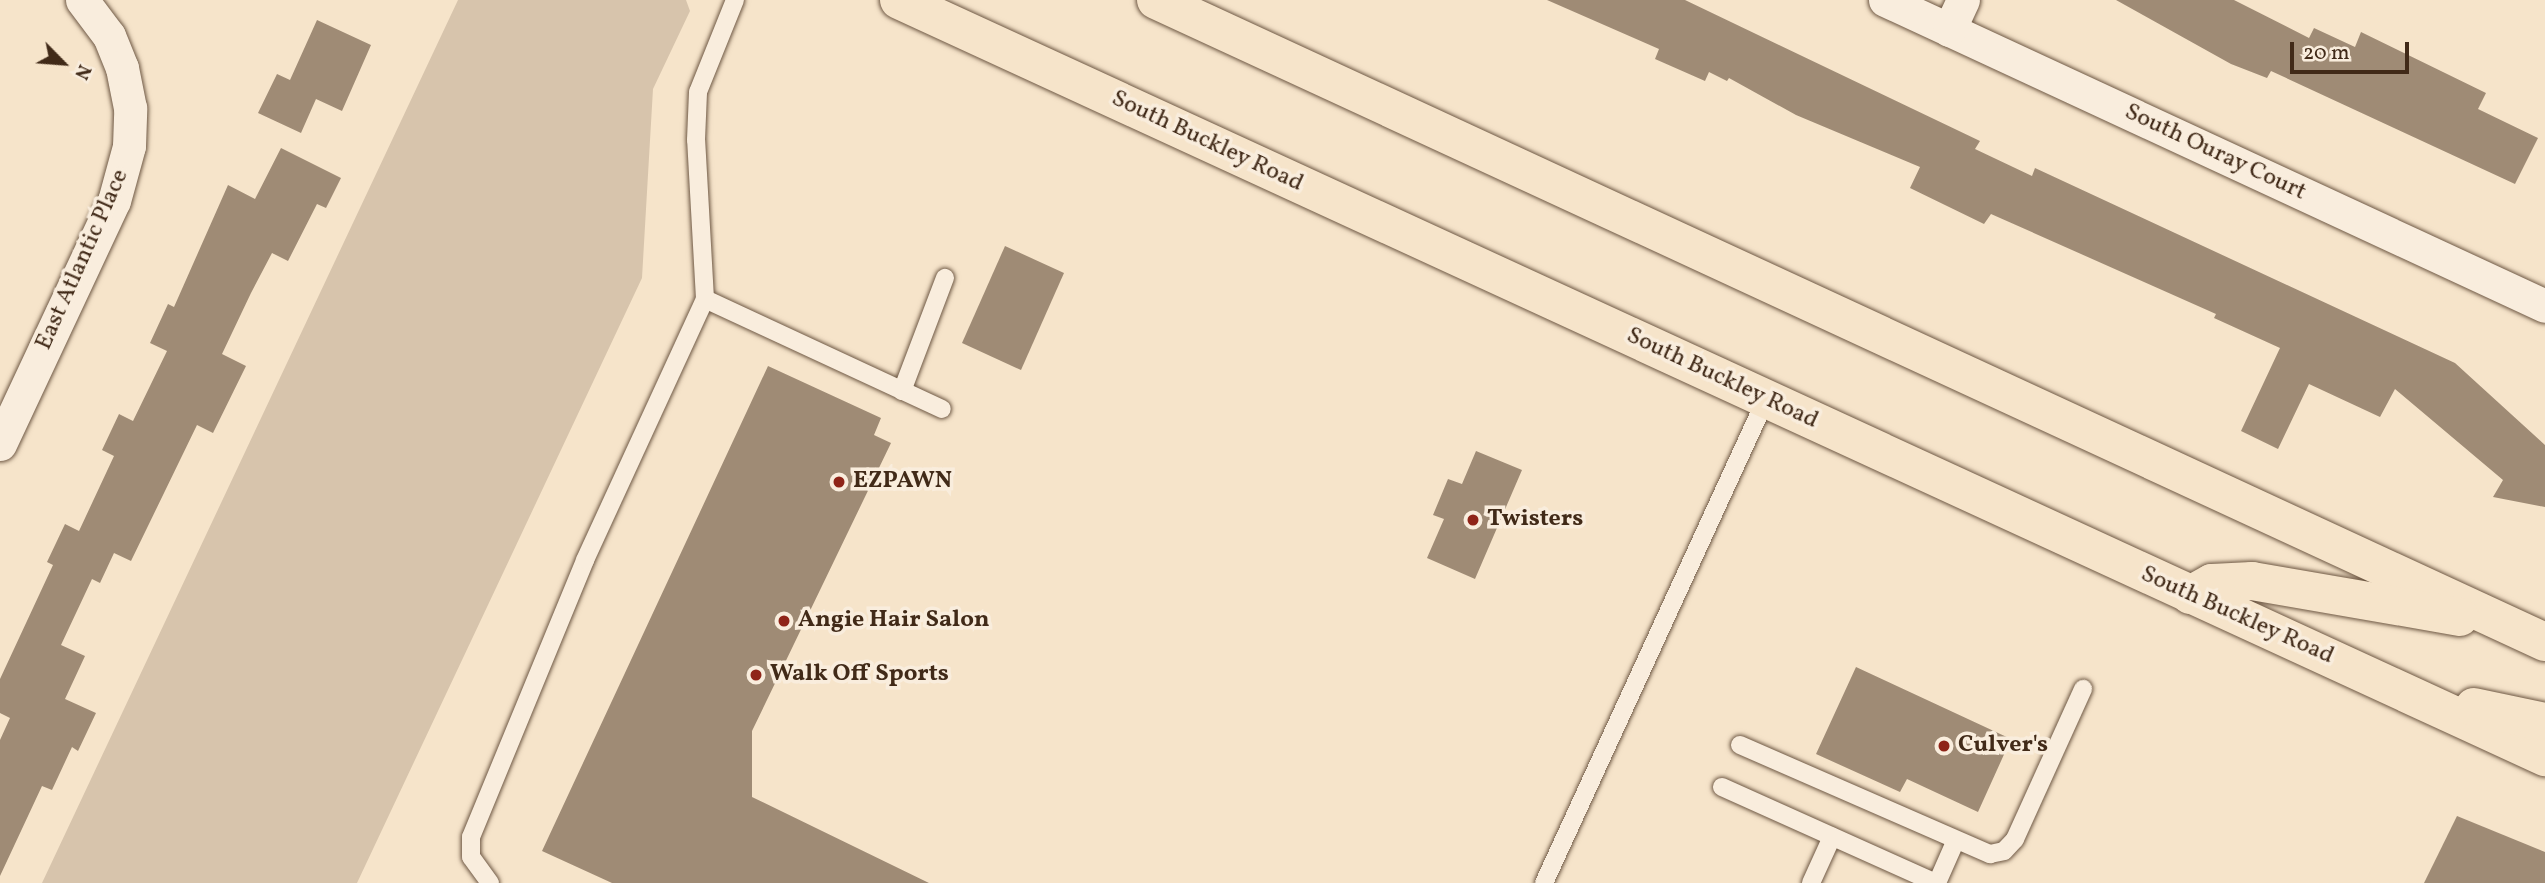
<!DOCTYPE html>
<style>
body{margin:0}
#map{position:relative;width:2545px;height:883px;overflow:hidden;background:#f6e4ca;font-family:Vollkorn,serif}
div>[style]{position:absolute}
.green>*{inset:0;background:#d7c4ac}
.building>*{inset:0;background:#9f8b75}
.roads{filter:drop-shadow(0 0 2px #6e5844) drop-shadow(0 0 2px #6e5844)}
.service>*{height:18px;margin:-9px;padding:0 9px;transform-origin:9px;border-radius:9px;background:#f9eddd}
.minor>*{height:33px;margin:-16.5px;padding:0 16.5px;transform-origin:16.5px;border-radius:16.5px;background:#f9eddd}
.primary>*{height:38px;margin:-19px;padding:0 19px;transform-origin:19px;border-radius:19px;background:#f6e4ca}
.dots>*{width:19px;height:19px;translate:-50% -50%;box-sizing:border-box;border:4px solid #f9eddd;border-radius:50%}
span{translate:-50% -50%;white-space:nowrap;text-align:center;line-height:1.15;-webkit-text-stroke:7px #f9eddd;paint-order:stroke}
.street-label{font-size:24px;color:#412a18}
.poi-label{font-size:24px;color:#412a18;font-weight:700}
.left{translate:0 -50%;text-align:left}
.north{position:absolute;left:28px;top:28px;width:70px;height:70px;-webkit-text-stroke:5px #f9eddd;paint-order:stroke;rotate:115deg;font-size:19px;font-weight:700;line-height:28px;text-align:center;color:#412a18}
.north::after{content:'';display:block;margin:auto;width:24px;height:32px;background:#412a18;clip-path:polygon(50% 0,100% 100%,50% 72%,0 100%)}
.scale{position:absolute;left:2290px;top:42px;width:119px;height:32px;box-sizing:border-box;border:4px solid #412a18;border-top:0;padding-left:9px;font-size:21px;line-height:24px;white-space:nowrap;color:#412a18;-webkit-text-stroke:5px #f9eddd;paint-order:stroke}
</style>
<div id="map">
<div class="green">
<i style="clip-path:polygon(458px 0,686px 0,690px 11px,653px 89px,642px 278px,357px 883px,42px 883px)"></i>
</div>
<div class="building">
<i style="clip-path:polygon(1547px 0,1685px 0,1980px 141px,1975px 149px,2032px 176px,2035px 168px,2455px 363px,2545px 445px,2545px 507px,2493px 497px,2503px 480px,2395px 389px,2380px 417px,2309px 384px,2278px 449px,2241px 431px,2280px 348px,2214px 318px,2216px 314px,1991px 214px,1984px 224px,1910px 188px,1920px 167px,1796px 115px,1729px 78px,1727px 81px,1709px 72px,1705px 81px,1655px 59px,1659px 49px)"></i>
<i style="clip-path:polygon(2116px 0,2234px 0,2309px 38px,2314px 28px,2355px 47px,2361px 32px,2486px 93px,2478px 109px,2538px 138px,2515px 184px,2271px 71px,2267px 78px,2231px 64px)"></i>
<i style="clip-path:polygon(317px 20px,371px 45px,342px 111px,316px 99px,301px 133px,258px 113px,277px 74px,290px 80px)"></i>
<i style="clip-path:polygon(281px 148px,341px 178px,326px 208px,317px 204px,288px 261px,272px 253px,251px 293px,222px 354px,246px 366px,213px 433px,197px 425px,131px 561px,114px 553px,100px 583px,92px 579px,61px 645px,85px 656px,65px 699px,96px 713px,78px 751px,72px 747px,52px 790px,42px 786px,0 876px,0 740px,10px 718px,0 713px,0 679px,53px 565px,47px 562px,65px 524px,79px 531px,114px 456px,102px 450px,119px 414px,133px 421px,167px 351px,150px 343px,168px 304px,174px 307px,228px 185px,255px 199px)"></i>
<i style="clip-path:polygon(1005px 246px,1064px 273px,1021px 370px,962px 343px)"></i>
<i style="clip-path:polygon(768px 366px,881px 418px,874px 435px,891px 443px,752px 731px,752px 797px,929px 883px,612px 883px,542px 851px)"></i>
<i style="clip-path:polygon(1476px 451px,1522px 470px,1475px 579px,1427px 558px,1444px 519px,1433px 515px,1448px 479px,1462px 484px)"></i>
<i style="clip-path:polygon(1856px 667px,2011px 739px,1978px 812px,1907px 779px,1900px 792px,1816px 754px)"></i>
<i style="clip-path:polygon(2457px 816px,2545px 852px,2545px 883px,2424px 883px)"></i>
</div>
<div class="roads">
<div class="service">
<i style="left:705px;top:299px;width:261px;rotate:24.9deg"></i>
<i style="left:902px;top:391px;width:121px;rotate:-69.2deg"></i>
<i style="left:1740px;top:745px;width:273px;rotate:23.6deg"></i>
<i style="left:1990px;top:854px;width:14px;rotate:-12deg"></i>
<i style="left:2004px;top:851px;width:16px;rotate:-47deg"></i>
<i style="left:2015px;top:839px;width:165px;rotate:-65.6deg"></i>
<i style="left:1722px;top:787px;width:235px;rotate:24.2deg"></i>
<i style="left:490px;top:883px;width:32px;rotate:-126deg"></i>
<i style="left:471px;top:857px;width:20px;rotate:-90deg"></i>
<i style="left:471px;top:837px;width:300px;rotate:-67.6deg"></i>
<i style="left:585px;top:560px;width:287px;rotate:-65.3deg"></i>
<i style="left:705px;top:299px;width:159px;rotate:-93.2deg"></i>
<i style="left:696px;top:140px;width:48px;rotate:-87.6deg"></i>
<i style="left:698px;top:92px;width:99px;rotate:-68.1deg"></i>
<i style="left:1544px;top:883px;width:532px;rotate:-65.36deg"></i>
<i style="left:1811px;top:883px;width:51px;rotate:-65.5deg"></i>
<i style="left:1937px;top:883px;width:45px;rotate:-66.3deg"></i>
</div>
<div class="minor">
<i style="left:1885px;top:0;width:727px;rotate:24.87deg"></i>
<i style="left:1949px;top:30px;width:33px;rotate:-65deg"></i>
<i style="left:0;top:444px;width:268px;rotate:-64.9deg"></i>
<i style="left:114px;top:201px;width:57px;rotate:-74.7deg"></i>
<i style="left:129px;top:146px;width:38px;rotate:-88deg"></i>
<i style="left:130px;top:108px;width:41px;rotate:-101.3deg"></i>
<i style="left:122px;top:68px;width:35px;rotate:-112deg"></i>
<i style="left:109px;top:36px;width:45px;rotate:-126.9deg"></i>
</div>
<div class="primary">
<i style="left:899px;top:0;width:1812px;rotate:24.7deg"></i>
<i style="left:1156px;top:0;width:1530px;rotate:24.81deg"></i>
<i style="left:2190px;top:595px;width:25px;rotate:-29deg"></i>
<i style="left:2212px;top:583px;width:40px;rotate:-2.9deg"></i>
<i style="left:2252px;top:581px;width:211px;rotate:9.8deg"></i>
<i style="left:2474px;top:707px;width:73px;rotate:11.9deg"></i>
</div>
</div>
<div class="dots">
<i style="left:839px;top:482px;background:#8f2418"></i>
<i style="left:1473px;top:520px;background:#8f2418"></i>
<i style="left:784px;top:621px;background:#8f2418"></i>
<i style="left:756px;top:675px;background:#8f2418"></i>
<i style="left:1944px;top:746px;background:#8f2418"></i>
</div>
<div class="street-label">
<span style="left:1207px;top:142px;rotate:25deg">South Buckley Road</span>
<span style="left:2215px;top:153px;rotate:25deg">South Ouray Court</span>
<span style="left:83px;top:260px;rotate:-66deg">East Atlantic Place</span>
<span style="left:1722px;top:379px;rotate:25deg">South Buckley Road</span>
<span style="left:2237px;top:616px;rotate:24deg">South Buckley Road</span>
</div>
<div class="poi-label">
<span class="left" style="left:853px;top:482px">EZPAWN</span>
<span class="left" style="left:1487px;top:520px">Twisters</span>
<span class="left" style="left:798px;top:621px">Angie Hair Salon</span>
<span class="left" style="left:770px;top:675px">Walk Off Sports</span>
<span class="left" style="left:1958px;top:746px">Culver's</span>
</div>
<div class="north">N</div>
<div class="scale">20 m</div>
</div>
